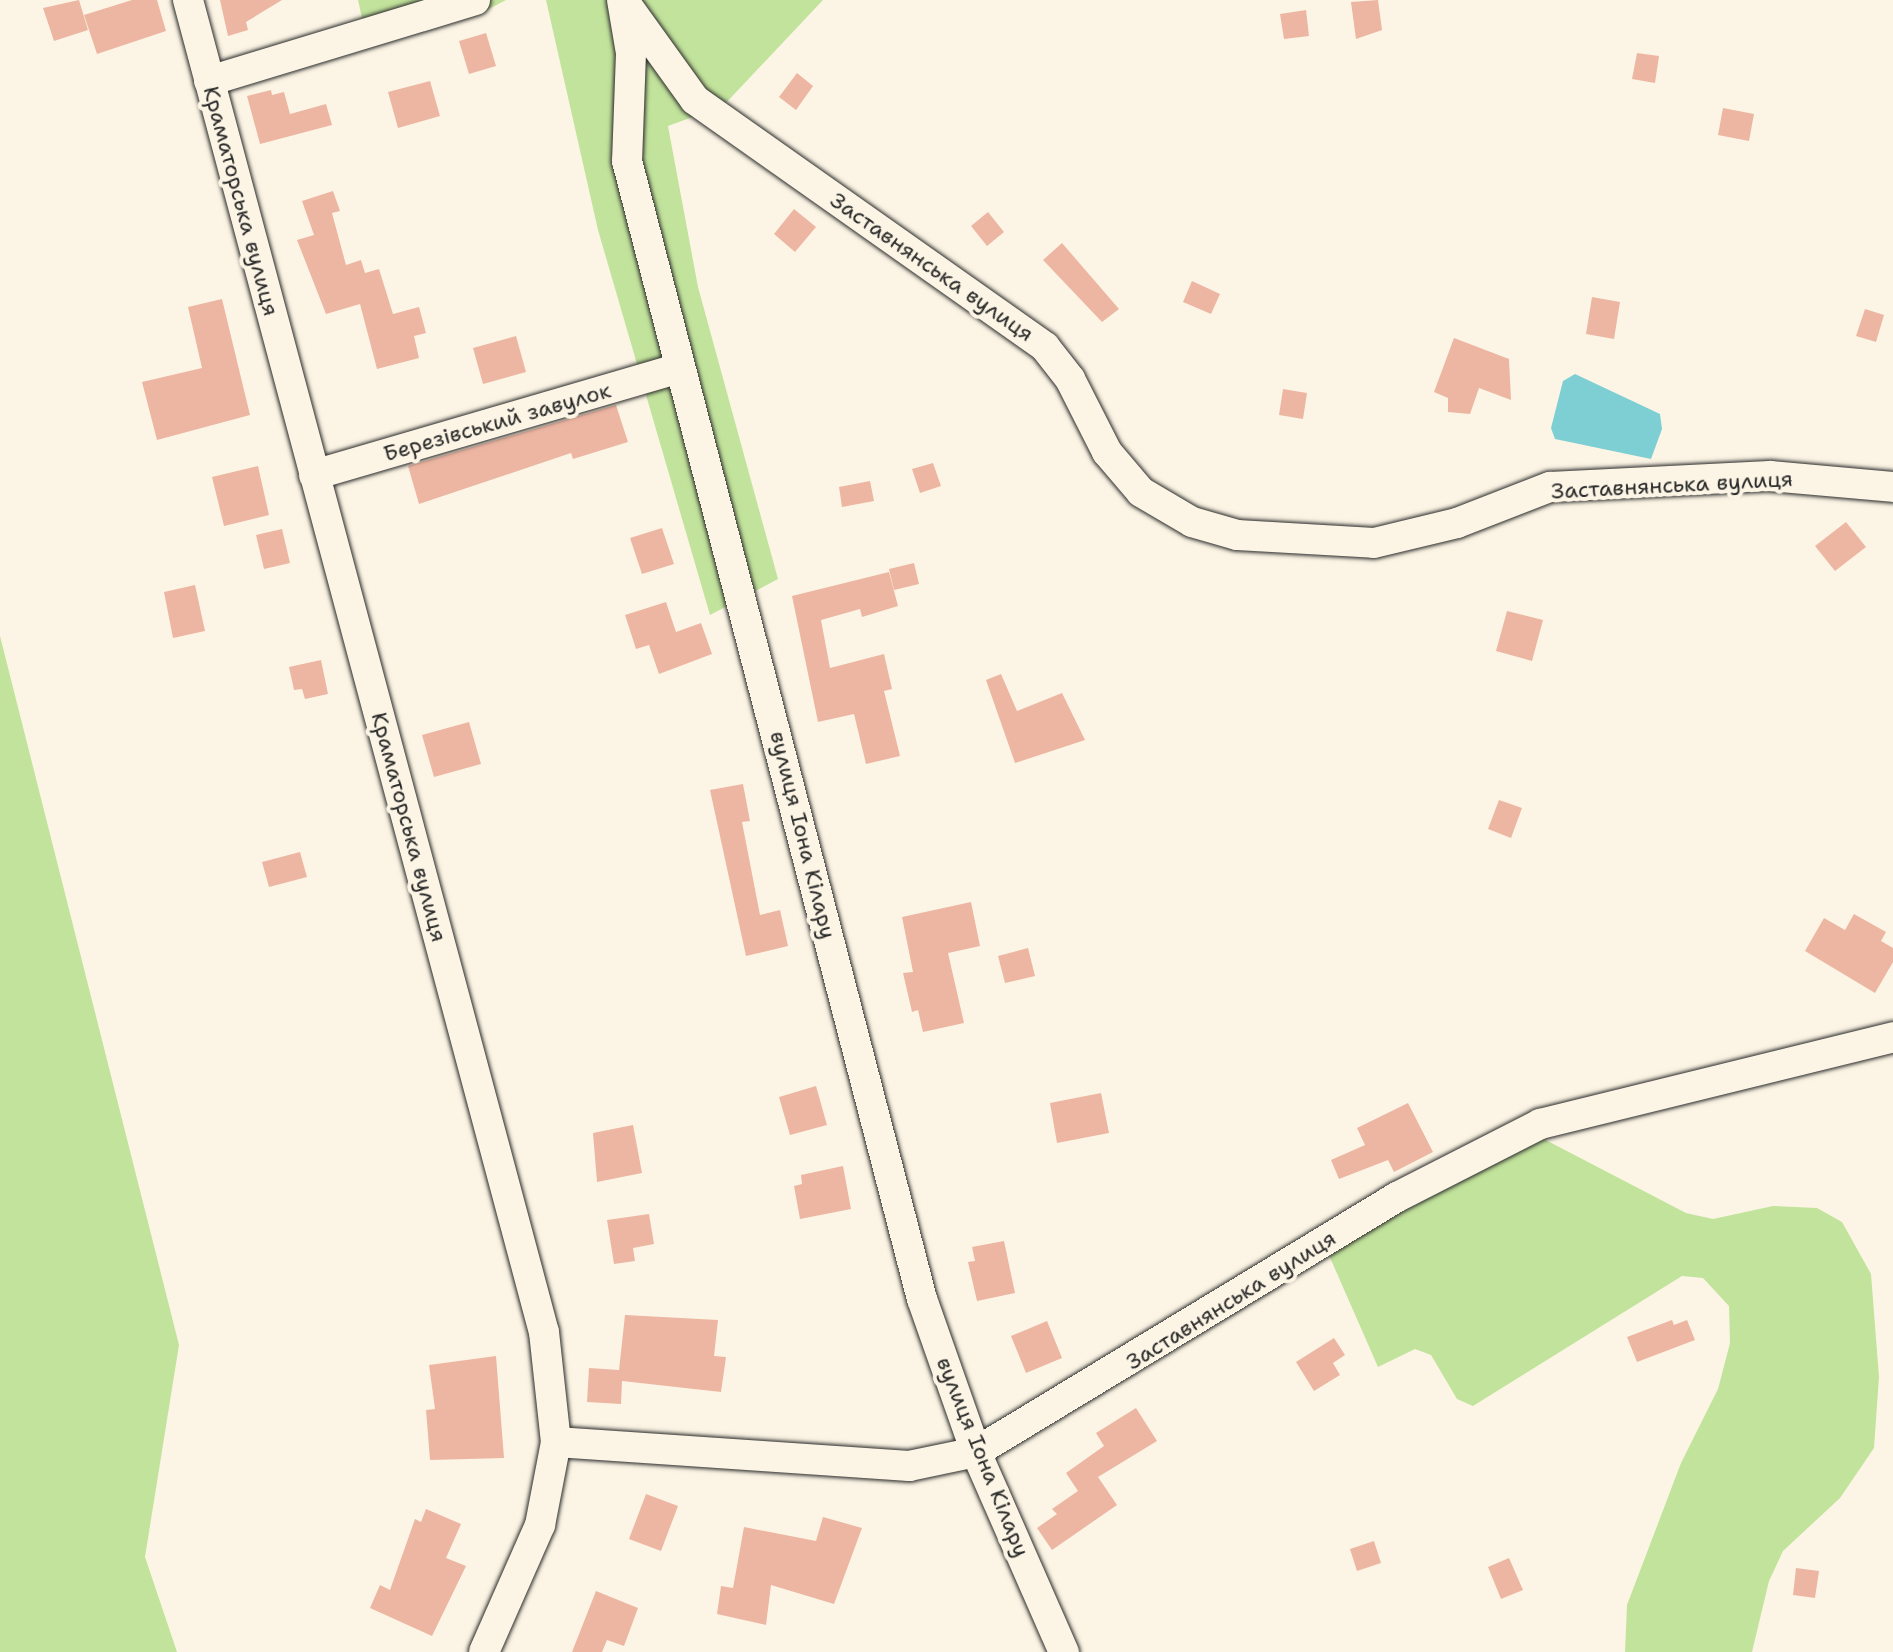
<!DOCTYPE html>
<meta charset="utf-8">
<style>
body{margin:0}
#map{position:relative;width:1893px;height:1652px;overflow:hidden;background:#fcf5e5;font-family:"Shantell Sans",sans-serif}
div>[style]{position:absolute}
.green>*{inset:0;background:#c2e39c}
.water>*{inset:0;background:#7dcfd3}
.building>*{inset:0;background:#edb6a2}
.roads{filter:drop-shadow(0 0 2px #2b2b2b) drop-shadow(0 0 2px #2b2b2b)}
.minor>*{height:30px;margin:-15px;padding:0 15px;transform-origin:15px;border-radius:15px;background:#fcf5e5}
span{translate:-50% -50%;white-space:nowrap;text-align:center;line-height:1.15;-webkit-text-stroke:8px #fcf5e5;paint-order:stroke}
.street-label{font-size:22px;color:#2b2b2b}
</style>
<div id="map">
<div class="green">
<i style="clip-path:polygon(358px 0,506px 0,481px 13px,367px 41px)"></i>
<i style="clip-path:polygon(546px 0,823px 0,723px 106px,668px 126px,698px 287px,778px 579px,710px 615px,598px 230px)"></i>
<i style="clip-path:polygon(0 636px,179px 1345px,145px 1557px,177px 1652px,0 1652px)"></i>
<i style="clip-path:polygon(1538px 1136px,1686px 1213px,1713px 1219px,1773px 1206px,1817px 1208px,1842px 1222px,1871px 1274px,1879px 1377px,1874px 1448px,1840px 1498px,1783px 1551px,1769px 1581px,1752px 1652px,1625px 1652px,1627px 1605px,1681px 1463px,1718px 1389px,1730px 1343px,1729px 1306px,1703px 1278px,1682px 1276px,1473px 1406px,1457px 1399px,1431px 1355px,1415px 1349px,1378px 1367px,1328px 1253px)"></i>
</div>
<div class="water">
<i style="clip-path:polygon(1575px 374px,1660px 414px,1662px 429px,1651px 459px,1555px 439px,1551px 428px,1563px 381px)"></i>
</div>
<div class="building">
<i style="clip-path:polygon(79px 0,88px 30px,54px 41px,43px 8px)"></i>
<i style="clip-path:polygon(132px 0,157px 0,166px 31px,97px 54px,84px 15px)"></i>
<i style="clip-path:polygon(220px 0,282px 0,246px 22px,248px 30px,228px 36px)"></i>
<i style="clip-path:polygon(1378px 0,1382px 30px,1356px 39px,1351px 2px)"></i>
<i style="clip-path:polygon(1306px 10px,1309px 36px,1284px 39px,1280px 14px)"></i>
<i style="clip-path:polygon(486px 33px,496px 66px,469px 74px,459px 41px)"></i>
<i style="clip-path:polygon(1637px 53px,1659px 56px,1655px 83px,1632px 79px)"></i>
<i style="clip-path:polygon(797px 73px,813px 86px,796px 110px,779px 97px)"></i>
<i style="clip-path:polygon(430px 81px,440px 116px,398px 128px,388px 92px)"></i>
<i style="clip-path:polygon(271px 90px,272px 95px,284px 92px,290px 114px,326px 104px,332px 125px,260px 144px,247px 96px)"></i>
<i style="clip-path:polygon(1723px 108px,1754px 114px,1749px 141px,1718px 135px)"></i>
<i style="clip-path:polygon(333px 191px,340px 211px,332px 213px,346px 265px,361px 260px,365px 273px,379px 269px,393px 314px,419px 307px,426px 333px,414px 336px,419px 358px,377px 369px,360px 304px,326px 314px,297px 240px,314px 235px,302px 201px)"></i>
<i style="clip-path:polygon(794px 209px,816px 227px,795px 252px,774px 234px)"></i>
<i style="clip-path:polygon(988px 212px,1004px 232px,987px 246px,971px 226px)"></i>
<i style="clip-path:polygon(1062px 243px,1119px 309px,1102px 322px,1043px 260px)"></i>
<i style="clip-path:polygon(1192px 281px,1220px 294px,1211px 314px,1183px 302px)"></i>
<i style="clip-path:polygon(1592px 297px,1620px 302px,1614px 339px,1586px 334px)"></i>
<i style="clip-path:polygon(222px 299px,250px 415px,157px 440px,142px 382px,202px 368px,188px 307px)"></i>
<i style="clip-path:polygon(1865px 309px,1884px 315px,1876px 342px,1856px 336px)"></i>
<i style="clip-path:polygon(516px 336px,526px 372px,483px 384px,473px 348px)"></i>
<i style="clip-path:polygon(1454px 338px,1509px 359px,1511px 400px,1479px 388px,1470px 414px,1448px 412px,1448px 398px,1434px 392px)"></i>
<i style="clip-path:polygon(1283px 389px,1307px 393px,1303px 419px,1279px 415px)"></i>
<i style="clip-path:polygon(616px 405px,628px 442px,573px 459px,571px 453px,419px 504px,408px 466px)"></i>
<i style="clip-path:polygon(933px 463px,941px 486px,920px 493px,912px 469px)"></i>
<i style="clip-path:polygon(258px 466px,269px 515px,224px 526px,212px 477px)"></i>
<i style="clip-path:polygon(870px 481px,874px 501px,842px 507px,839px 487px)"></i>
<i style="clip-path:polygon(1846px 522px,1866px 547px,1835px 571px,1815px 546px)"></i>
<i style="clip-path:polygon(662px 528px,674px 564px,642px 574px,630px 538px)"></i>
<i style="clip-path:polygon(282px 529px,290px 563px,264px 569px,256px 535px)"></i>
<i style="clip-path:polygon(914px 563px,919px 584px,894px 590px,889px 569px)"></i>
<i style="clip-path:polygon(889px 572px,898px 606px,862px 617px,860px 609px,821px 620px,830px 668px,884px 654px,892px 689px,884px 691px,900px 756px,866px 764px,854px 714px,818px 722px,792px 596px)"></i>
<i style="clip-path:polygon(195px 585px,205px 631px,173px 638px,164px 592px)"></i>
<i style="clip-path:polygon(666px 602px,676px 632px,701px 623px,712px 654px,659px 674px,649px 645px,636px 649px,625px 615px)"></i>
<i style="clip-path:polygon(1507px 611px,1543px 620px,1532px 661px,1496px 651px)"></i>
<i style="clip-path:polygon(321px 660px,328px 694px,305px 699px,302px 689px,294px 690px,289px 667px)"></i>
<i style="clip-path:polygon(1001px 674px,1017px 711px,1062px 693px,1085px 740px,1015px 763px,986px 680px)"></i>
<i style="clip-path:polygon(469px 722px,481px 764px,434px 777px,422px 735px)"></i>
<i style="clip-path:polygon(743px 784px,750px 821px,742px 822px,760px 915px,780px 910px,788px 946px,746px 956px,710px 790px)"></i>
<i style="clip-path:polygon(1499px 800px,1522px 808px,1511px 838px,1488px 829px)"></i>
<i style="clip-path:polygon(300px 852px,307px 877px,269px 887px,262px 862px)"></i>
<i style="clip-path:polygon(971px 902px,980px 946px,948px 953px,964px 1023px,923px 1032px,918px 1010px,912px 1012px,903px 973px,913px 972px,902px 917px)"></i>
<i style="clip-path:polygon(1854px 914px,1886px 932px,1881px 941px,1893px 948px,1893px 962px,1875px 993px,1805px 951px,1824px 918px,1845px 930px)"></i>
<i style="clip-path:polygon(1028px 948px,1035px 976px,1005px 983px,998px 956px)"></i>
<i style="clip-path:polygon(816px 1086px,827px 1125px,790px 1135px,779px 1097px)"></i>
<i style="clip-path:polygon(1101px 1093px,1109px 1133px,1057px 1143px,1050px 1103px)"></i>
<i style="clip-path:polygon(1408px 1103px,1433px 1152px,1394px 1172px,1388px 1160px,1339px 1179px,1331px 1160px,1365px 1145px,1357px 1128px)"></i>
<i style="clip-path:polygon(633px 1125px,642px 1173px,597px 1182px,593px 1133px)"></i>
<i style="clip-path:polygon(843px 1166px,851px 1209px,800px 1219px,794px 1186px,802px 1184px,801px 1175px)"></i>
<i style="clip-path:polygon(649px 1214px,654px 1244px,633px 1248px,635px 1261px,614px 1264px,607px 1220px)"></i>
<i style="clip-path:polygon(1004px 1241px,1015px 1293px,977px 1301px,968px 1262px,975px 1261px,972px 1247px)"></i>
<i style="clip-path:polygon(625px 1315px,718px 1320px,714px 1356px,726px 1357px,721px 1392px,622px 1381px,621px 1404px,587px 1402px,589px 1368px,619px 1370px)"></i>
<i style="clip-path:polygon(1672px 1320px,1674px 1325px,1687px 1320px,1695px 1340px,1637px 1362px,1627px 1337px)"></i>
<i style="clip-path:polygon(1047px 1321px,1062px 1358px,1026px 1373px,1011px 1336px)"></i>
<i style="clip-path:polygon(1334px 1338px,1345px 1355px,1333px 1363px,1340px 1375px,1314px 1391px,1296px 1362px)"></i>
<i style="clip-path:polygon(496px 1356px,504px 1458px,430px 1460px,426px 1410px,435px 1409px,429px 1365px)"></i>
<i style="clip-path:polygon(1136px 1408px,1157px 1441px,1098px 1477px,1117px 1505px,1052px 1550px,1037px 1528px,1057px 1514px,1052px 1509px,1078px 1491px,1066px 1473px,1104px 1446px,1096px 1433px)"></i>
<i style="clip-path:polygon(646px 1494px,678px 1506px,661px 1551px,629px 1539px)"></i>
<i style="clip-path:polygon(426px 1509px,461px 1524px,446px 1558px,466px 1566px,432px 1636px,370px 1608px,380px 1585px,390px 1590px,415px 1519px,421px 1522px)"></i>
<i style="clip-path:polygon(823px 1517px,862px 1528px,834px 1604px,771px 1585px,766px 1625px,717px 1614px,721px 1586px,733px 1588px,744px 1527px,816px 1541px)"></i>
<i style="clip-path:polygon(1374px 1541px,1381px 1563px,1357px 1571px,1350px 1549px)"></i>
<i style="clip-path:polygon(1509px 1558px,1523px 1590px,1501px 1599px,1488px 1567px)"></i>
<i style="clip-path:polygon(1796px 1568px,1819px 1571px,1815px 1598px,1793px 1595px)"></i>
<i style="clip-path:polygon(596px 1591px,638px 1608px,624px 1646px,607px 1640px,602px 1652px,572px 1652px)"></i>
</div>
<div class="roads">
<div class="minor">
<i style="left:188px;top:0;width:1379px;rotate:75.04deg"></i>
<i style="left:544px;top:1332px;width:111px;rotate:83.8deg"></i>
<i style="left:556px;top:1442px;width:85px;rotate:100.9deg"></i>
<i style="left:540px;top:1525px;width:139px;rotate:113.8deg"></i>
<i style="left:622px;top:0;width:54px;rotate:80.4deg"></i>
<i style="left:631px;top:53px;width:108px;rotate:92.1deg"></i>
<i style="left:627px;top:161px;width:1176px;rotate:75.47deg"></i>
<i style="left:922px;top:1299px;width:162px;rotate:70.6deg"></i>
<i style="left:976px;top:1452px;width:219px;rotate:66.3deg"></i>
<i style="left:626px;top:4px;width:118px;rotate:54.3deg"></i>
<i style="left:695px;top:100px;width:428px;rotate:35.2deg"></i>
<i style="left:1045px;top:347px;width:41px;rotate:52deg"></i>
<i style="left:1070px;top:379px;width:82px;rotate:63.1deg"></i>
<i style="left:1107px;top:452px;width:52px;rotate:49.6deg"></i>
<i style="left:1141px;top:492px;width:59px;rotate:30.5deg"></i>
<i style="left:1192px;top:522px;width:47px;rotate:16.1deg"></i>
<i style="left:1237px;top:535px;width:137px;rotate:3.3deg"></i>
<i style="left:1374px;top:543px;width:85px;rotate:-13.5deg"></i>
<i style="left:1457px;top:523px;width:100px;rotate:-21.2deg"></i>
<i style="left:1550px;top:487px;width:220px;rotate:-2.9deg"></i>
<i style="left:1770px;top:476px;width:123px;rotate:5.1deg"></i>
<i style="left:209px;top:81px;width:278px;rotate:-16.9deg"></i>
<i style="left:314px;top:475px;width:380px;rotate:-16.3deg"></i>
<i style="left:556px;top:1442px;width:354px;rotate:3.9deg"></i>
<i style="left:909px;top:1466px;width:68px;rotate:-11.8deg"></i>
<i style="left:976px;top:1452px;width:492px;rotate:-31.2deg"></i>
<i style="left:1397px;top:1197px;width:161px;rotate:-27deg"></i>
<i style="left:1540px;top:1124px;width:364px;rotate:-13.8deg"></i>
</div>
</div>
<div class="street-label">
<span style="left:241px;top:201px;rotate:75deg">Краматорська вулиця</span>
<span style="left:932px;top:267px;rotate:35deg">Заставнянська вулиця</span>
<span style="left:497px;top:422px;rotate:-16deg">Березівський завулок</span>
<span style="left:1672px;top:485px;rotate:-3deg">Заставнянська вулиця</span>
<span style="left:409px;top:827px;rotate:75deg">Краматорська вулиця</span>
<span style="left:803px;top:835px;rotate:76deg">вулиця Іона Кілару</span>
<span style="left:1231px;top:1300px;rotate:-32deg">Заставнянська вулиця</span>
<span style="left:983px;top:1457px;rotate:68deg">вулиця Іона Кілару</span>
</div>
</div>
